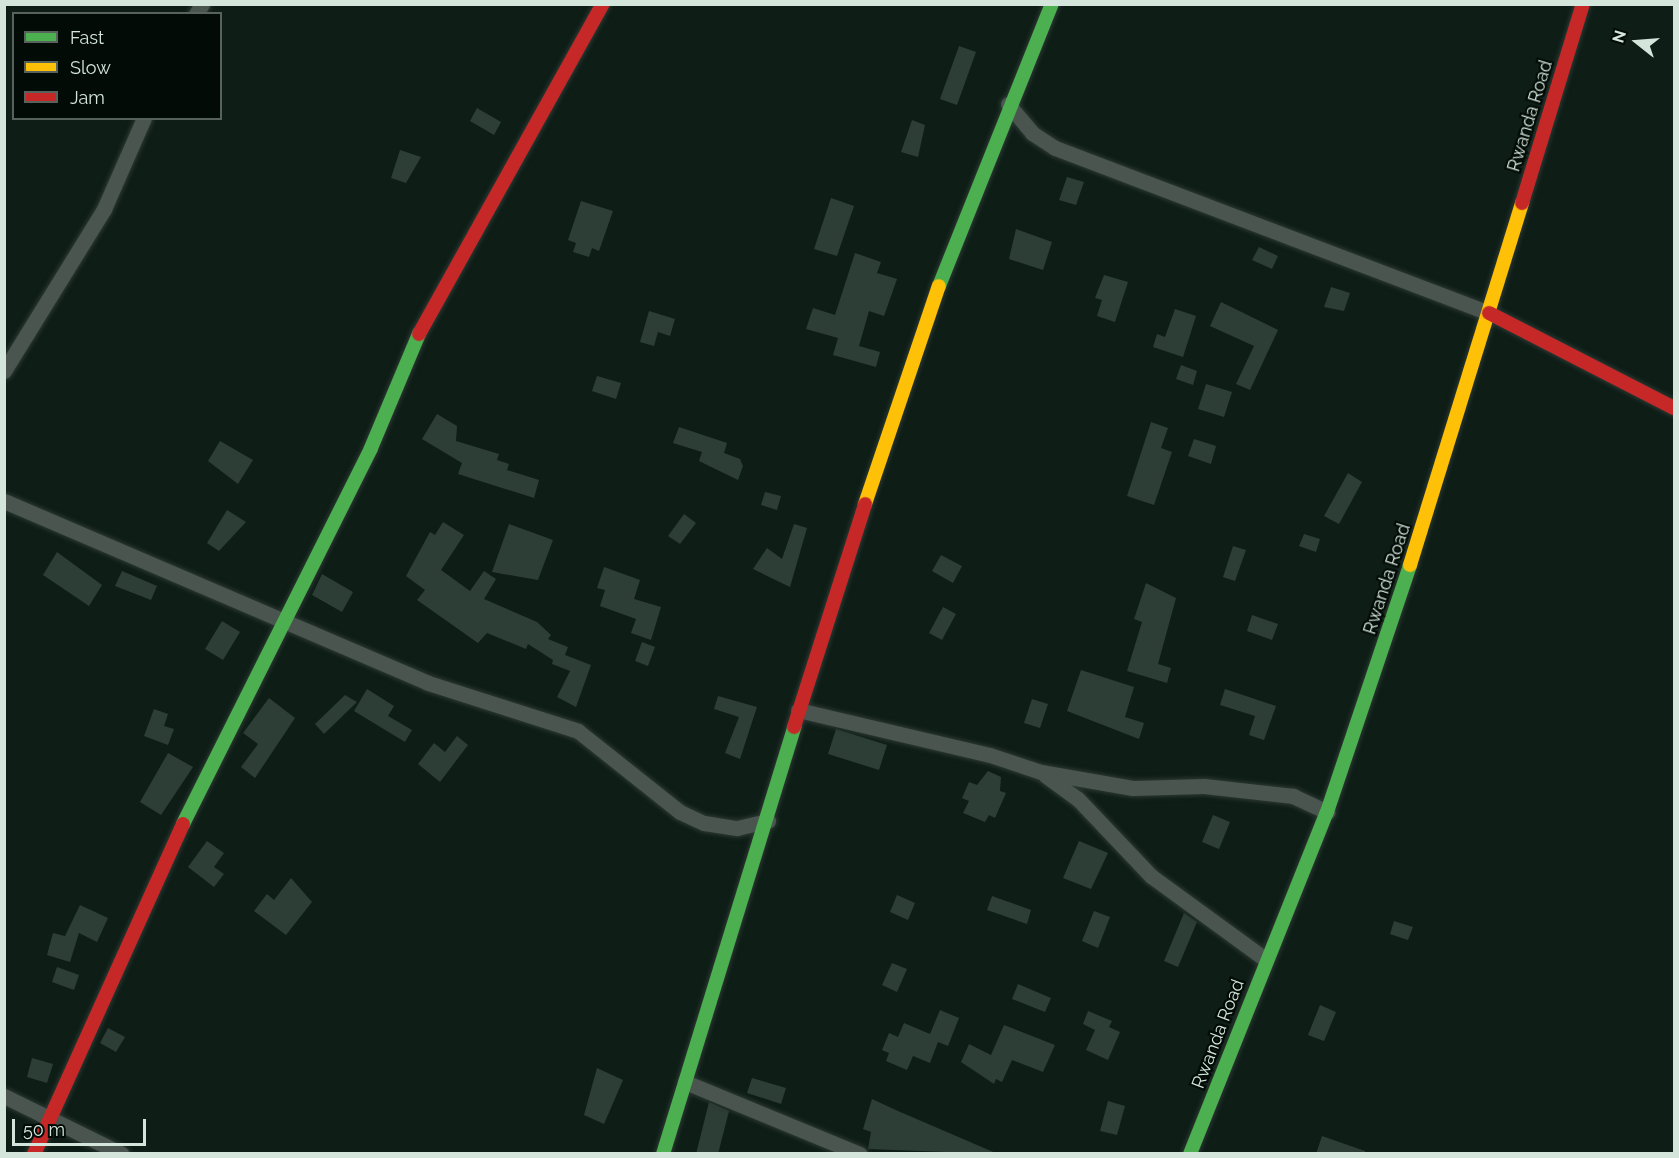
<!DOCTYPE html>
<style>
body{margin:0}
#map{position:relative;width:1679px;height:1158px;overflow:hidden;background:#0e1e17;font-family:Raleway,sans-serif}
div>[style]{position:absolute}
.building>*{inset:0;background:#2c3e36}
.roads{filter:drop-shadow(0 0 2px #2d3833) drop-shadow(0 0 2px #2d3833)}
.street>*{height:15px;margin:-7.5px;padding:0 7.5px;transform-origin:7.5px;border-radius:7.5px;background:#49554e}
.fast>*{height:14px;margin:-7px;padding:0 7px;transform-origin:7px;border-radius:7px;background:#4caf50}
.slow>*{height:14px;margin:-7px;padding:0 7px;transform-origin:7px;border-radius:7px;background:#ffc107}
.jam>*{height:14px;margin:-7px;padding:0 7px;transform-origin:7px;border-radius:7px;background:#c62828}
span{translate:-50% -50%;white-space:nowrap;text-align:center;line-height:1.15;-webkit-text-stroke:4.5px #020b06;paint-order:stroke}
.street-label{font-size:18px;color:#d4e5db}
.frame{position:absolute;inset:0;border:6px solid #d4e5db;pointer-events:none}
.legend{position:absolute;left:12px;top:12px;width:210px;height:108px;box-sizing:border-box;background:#020b06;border:2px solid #56625b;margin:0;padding:8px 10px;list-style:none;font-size:18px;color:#d4e5db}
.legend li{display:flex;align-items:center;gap:12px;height:30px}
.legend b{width:30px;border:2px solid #56625b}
.north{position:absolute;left:1607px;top:12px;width:60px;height:60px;-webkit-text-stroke:4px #020b06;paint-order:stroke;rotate:287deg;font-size:16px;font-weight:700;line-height:24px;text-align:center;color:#d4e5db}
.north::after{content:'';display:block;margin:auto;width:21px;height:27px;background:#d4e5db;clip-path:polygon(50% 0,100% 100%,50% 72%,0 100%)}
.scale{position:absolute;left:12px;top:1119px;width:134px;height:27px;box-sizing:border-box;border:3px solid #d4e5db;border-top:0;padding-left:8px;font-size:18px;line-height:21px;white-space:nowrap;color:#d4e5db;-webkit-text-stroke:4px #020b06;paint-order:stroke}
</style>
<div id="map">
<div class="building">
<i style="clip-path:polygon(959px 46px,976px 52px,957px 105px,940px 99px)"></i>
<i style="clip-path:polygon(477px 108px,501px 122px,494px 135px,470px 121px)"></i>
<i style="clip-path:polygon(912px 120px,925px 125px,918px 157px,901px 152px)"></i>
<i style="clip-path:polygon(400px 150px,421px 157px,406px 183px,391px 178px)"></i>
<i style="clip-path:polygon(1067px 177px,1084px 182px,1076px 205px,1059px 200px)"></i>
<i style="clip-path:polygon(831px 198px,854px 206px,837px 256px,814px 249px)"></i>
<i style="clip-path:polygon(581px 201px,613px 211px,599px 251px,592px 248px,589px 257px,573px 252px,576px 243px,568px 240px)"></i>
<i style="clip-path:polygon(1016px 229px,1052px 242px,1043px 270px,1009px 259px)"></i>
<i style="clip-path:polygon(1259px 247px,1278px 256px,1272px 269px,1252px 260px)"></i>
<i style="clip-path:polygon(855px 253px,881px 262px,877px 273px,897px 279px,884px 316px,869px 311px,859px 346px,880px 352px,876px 367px,833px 355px,838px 338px,806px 329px,813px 308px,835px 315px)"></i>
<i style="clip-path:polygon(1104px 275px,1128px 282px,1115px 322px,1097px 316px,1102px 300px,1095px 298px)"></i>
<i style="clip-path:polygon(1331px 287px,1350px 293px,1344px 311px,1324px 307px)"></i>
<i style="clip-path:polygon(1221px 302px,1278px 330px,1250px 390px,1236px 384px,1254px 346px,1210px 326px)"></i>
<i style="clip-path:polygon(1175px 309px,1196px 316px,1183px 357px,1153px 347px,1157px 334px,1165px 337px)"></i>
<i style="clip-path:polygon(649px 311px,675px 319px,670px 336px,658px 332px,654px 346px,640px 342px)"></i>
<i style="clip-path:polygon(1181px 365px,1197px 371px,1193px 385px,1176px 379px)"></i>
<i style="clip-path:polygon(597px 376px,621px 383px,616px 399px,592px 391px)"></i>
<i style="clip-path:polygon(1206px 384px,1232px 392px,1224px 417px,1198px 409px)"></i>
<i style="clip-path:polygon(437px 414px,457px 426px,456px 441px,499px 454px,497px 460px,509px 464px,507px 470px,539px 480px,534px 498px,458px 474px,462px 463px,422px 439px)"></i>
<i style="clip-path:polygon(1151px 422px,1168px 428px,1161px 448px,1172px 452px,1154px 505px,1127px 496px)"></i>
<i style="clip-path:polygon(679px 427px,727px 443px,724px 453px,740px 459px,743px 466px,738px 480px,699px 461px,702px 452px,673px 443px)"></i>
<i style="clip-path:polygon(1194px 439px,1216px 446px,1211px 464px,1188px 456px)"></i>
<i style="clip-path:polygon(220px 441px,253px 460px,238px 484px,208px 461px)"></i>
<i style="clip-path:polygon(1348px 473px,1362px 482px,1339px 524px,1324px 516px)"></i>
<i style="clip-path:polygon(765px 492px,781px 496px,777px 510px,761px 505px)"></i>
<i style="clip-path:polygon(227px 510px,246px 522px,219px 551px,207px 543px)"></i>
<i style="clip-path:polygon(684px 514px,696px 523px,680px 544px,668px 536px)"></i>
<i style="clip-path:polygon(443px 522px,464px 535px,441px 570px,470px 591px,484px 571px,496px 579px,484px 599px,537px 622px,551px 635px,548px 639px,568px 647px,565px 655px,591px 665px,576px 707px,557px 697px,570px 671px,552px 664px,553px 660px,528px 644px,526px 649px,487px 633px,478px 643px,417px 600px,425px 590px,406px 576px,430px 532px,435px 535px)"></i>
<i style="clip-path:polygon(509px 524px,553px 540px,538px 580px,492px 572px)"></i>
<i style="clip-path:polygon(794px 524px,807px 528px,790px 587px,753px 569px,767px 548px,782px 559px)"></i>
<i style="clip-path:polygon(1304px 534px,1320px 539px,1316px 552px,1299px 546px)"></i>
<i style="clip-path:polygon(1233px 546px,1246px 550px,1235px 581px,1223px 577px)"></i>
<i style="clip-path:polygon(57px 552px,102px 585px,89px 606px,43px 575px)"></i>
<i style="clip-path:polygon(941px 555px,962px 566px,953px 583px,932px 571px)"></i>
<i style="clip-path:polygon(604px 567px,640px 580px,634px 599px,661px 607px,651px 640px,631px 633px,636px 619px,600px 606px,605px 590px,597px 588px)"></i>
<i style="clip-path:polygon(122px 571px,157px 586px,151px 600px,115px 586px)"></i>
<i style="clip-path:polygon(322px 574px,353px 592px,342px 612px,312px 595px)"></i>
<i style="clip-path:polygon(1146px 583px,1176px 598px,1158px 664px,1171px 668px,1167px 683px,1127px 671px,1142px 622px,1134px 619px)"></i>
<i style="clip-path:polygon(943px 607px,956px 614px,942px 640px,929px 633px)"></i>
<i style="clip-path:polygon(1252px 615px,1278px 624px,1272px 640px,1247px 631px)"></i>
<i style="clip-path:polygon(222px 621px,240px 632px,223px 660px,205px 649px)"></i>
<i style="clip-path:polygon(642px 642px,655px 647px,648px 666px,635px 661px)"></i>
<i style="clip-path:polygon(1081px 670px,1134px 687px,1125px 717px,1144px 723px,1139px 739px,1067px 711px)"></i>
<i style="clip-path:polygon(367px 689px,394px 706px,388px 716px,412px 730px,405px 742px,354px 711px)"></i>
<i style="clip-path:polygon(1225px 689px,1276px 706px,1264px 740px,1249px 735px,1255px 716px,1220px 705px)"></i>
<i style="clip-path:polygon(345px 695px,357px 702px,324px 734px,315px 724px)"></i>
<i style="clip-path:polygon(718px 696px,757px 707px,740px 759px,725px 753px,739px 717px,714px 709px)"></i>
<i style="clip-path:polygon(269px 698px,295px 718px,255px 778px,241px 767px,258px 744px,243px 733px)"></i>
<i style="clip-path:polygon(1032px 699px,1048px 704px,1040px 728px,1024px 723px)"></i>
<i style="clip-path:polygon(154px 709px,168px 714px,164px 726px,174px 729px,168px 745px,144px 736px)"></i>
<i style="clip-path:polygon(836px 729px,887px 745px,879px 770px,828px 754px)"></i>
<i style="clip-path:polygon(457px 736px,468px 745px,440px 782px,418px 764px,434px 743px,445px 752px)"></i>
<i style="clip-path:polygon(168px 753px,193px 767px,161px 815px,140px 802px)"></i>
<i style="clip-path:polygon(988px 771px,1001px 777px,1000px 791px,1006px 793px,995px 818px,989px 815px,985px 822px,963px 813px,969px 801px,962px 798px,969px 782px,977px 785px)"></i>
<i style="clip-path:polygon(1213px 815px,1230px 822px,1219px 849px,1202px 842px)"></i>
<i style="clip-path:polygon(207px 841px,224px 853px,214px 867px,224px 874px,214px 887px,188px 867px)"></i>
<i style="clip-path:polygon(1079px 841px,1108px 853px,1091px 889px,1063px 878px)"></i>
<i style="clip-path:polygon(291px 878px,312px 902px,286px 935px,254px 911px,267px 894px,274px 900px)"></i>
<i style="clip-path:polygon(897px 895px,915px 903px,908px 920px,890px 912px)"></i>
<i style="clip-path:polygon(992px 896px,1031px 910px,1027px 924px,987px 910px)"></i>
<i style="clip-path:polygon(80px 905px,108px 918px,97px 942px,79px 933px,70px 962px,47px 955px,53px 933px,65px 936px)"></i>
<i style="clip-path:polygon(1094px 911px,1110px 917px,1098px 948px,1082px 941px)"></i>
<i style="clip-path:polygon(1184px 913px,1197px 922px,1178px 967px,1164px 961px)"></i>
<i style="clip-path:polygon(1394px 921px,1413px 927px,1408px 940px,1390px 934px)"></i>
<i style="clip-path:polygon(892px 963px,907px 969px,897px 992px,882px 985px)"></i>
<i style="clip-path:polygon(57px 967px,79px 975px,74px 990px,52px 982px)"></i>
<i style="clip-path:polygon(1018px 984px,1051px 998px,1045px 1012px,1012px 999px)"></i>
<i style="clip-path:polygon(1320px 1005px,1336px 1012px,1324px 1041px,1308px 1035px)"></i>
<i style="clip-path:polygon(940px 1010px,959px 1018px,948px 1046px,938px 1042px,930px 1063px,913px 1056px,907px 1070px,886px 1061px,889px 1053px,882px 1050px,889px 1033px,898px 1037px,904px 1023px,930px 1034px)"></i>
<i style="clip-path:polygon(1088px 1011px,1112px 1021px,1109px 1027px,1120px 1032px,1108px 1060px,1086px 1050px,1095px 1030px,1083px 1024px)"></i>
<i style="clip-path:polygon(1004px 1025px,1055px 1045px,1043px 1072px,1012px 1060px,1002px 1082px,996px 1079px,994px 1084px,961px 1062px,969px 1044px,991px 1055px)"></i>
<i style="clip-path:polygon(108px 1028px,125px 1037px,116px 1052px,100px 1043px)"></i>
<i style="clip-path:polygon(32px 1058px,53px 1064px,47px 1083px,27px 1077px)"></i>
<i style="clip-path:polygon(597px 1068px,623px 1080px,604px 1124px,584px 1115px)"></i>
<i style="clip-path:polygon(752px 1078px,786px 1088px,781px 1104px,747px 1093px)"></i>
<i style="clip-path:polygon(872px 1099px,898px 1111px,998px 1154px,868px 1149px,871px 1132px,863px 1129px)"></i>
<i style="clip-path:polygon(1108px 1101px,1125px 1106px,1117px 1135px,1100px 1131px)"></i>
<i style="clip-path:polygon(709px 1102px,729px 1111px,718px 1154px,696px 1154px)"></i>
<i style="clip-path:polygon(1322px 1136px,1365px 1151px,1365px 1154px,1316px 1154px)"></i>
</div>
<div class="roads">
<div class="street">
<i style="left:196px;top:14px;width:12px;rotate:-59deg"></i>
<i style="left:1008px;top:104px;width:38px;rotate:50deg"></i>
<i style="left:1032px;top:133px;width:27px;rotate:33deg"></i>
<i style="left:1055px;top:148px;width:464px;rotate:20.8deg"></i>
<i style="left:4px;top:371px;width:190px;rotate:-58.3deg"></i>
<i style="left:104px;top:209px;width:99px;rotate:-66.3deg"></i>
<i style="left:4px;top:501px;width:461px;rotate:23.2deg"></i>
<i style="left:428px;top:683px;width:157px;rotate:17.7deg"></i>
<i style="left:578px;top:731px;width:130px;rotate:38.5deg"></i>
<i style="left:680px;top:812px;width:26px;rotate:25deg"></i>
<i style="left:704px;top:823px;width:33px;rotate:9deg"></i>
<i style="left:737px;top:828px;width:32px;rotate:-13deg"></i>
<i style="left:798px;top:710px;width:197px;rotate:13.2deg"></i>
<i style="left:990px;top:755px;width:54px;rotate:18.4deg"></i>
<i style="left:1041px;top:772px;width:93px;rotate:9.9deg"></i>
<i style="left:1133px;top:788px;width:71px;rotate:-1.6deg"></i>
<i style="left:1204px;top:786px;width:90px;rotate:6.4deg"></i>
<i style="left:1293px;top:796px;width:38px;rotate:25deg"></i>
<i style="left:1046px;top:776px;width:39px;rotate:36deg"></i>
<i style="left:1078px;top:799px;width:106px;rotate:46.5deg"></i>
<i style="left:1151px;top:876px;width:142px;rotate:36.1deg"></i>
<i style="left:685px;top:1082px;width:189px;rotate:22.4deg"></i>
<i style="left:4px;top:1096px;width:131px;rotate:26.2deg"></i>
</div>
<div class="fast">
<i style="left:939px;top:286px;width:304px;rotate:-68.2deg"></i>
<i style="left:183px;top:824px;width:420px;rotate:-63.4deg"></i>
<i style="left:371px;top:448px;width:124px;rotate:-67.2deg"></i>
<i style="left:663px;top:1154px;width:447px;rotate:-72.9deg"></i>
<i style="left:1190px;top:1154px;width:368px;rotate:-68.2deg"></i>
<i style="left:1327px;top:812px;width:261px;rotate:-71.4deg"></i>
</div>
<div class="slow">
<i style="left:865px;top:504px;width:230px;rotate:-71.3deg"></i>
<i style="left:1410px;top:565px;width:379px;rotate:-72.8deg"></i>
</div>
<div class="jam">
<i style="left:1522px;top:203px;width:208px;rotate:-73deg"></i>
<i style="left:1489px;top:313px;width:208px;rotate:27.2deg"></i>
<i style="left:419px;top:334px;width:378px;rotate:-60.9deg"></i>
<i style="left:794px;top:727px;width:234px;rotate:-72.3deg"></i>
<i style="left:34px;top:1154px;width:362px;rotate:-65.7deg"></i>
</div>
</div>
<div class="street-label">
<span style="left:1530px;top:116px;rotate:-73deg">Rwanda Road</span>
<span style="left:1387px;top:579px;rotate:-72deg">Rwanda Road</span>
<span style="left:1218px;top:1034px;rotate:-69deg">Rwanda Road</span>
</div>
<div class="frame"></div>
<ul class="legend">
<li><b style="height:8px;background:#4caf50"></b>Fast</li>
<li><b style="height:8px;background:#ffc107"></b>Slow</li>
<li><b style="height:8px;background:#c62828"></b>Jam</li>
</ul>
<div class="north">N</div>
<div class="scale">50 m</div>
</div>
